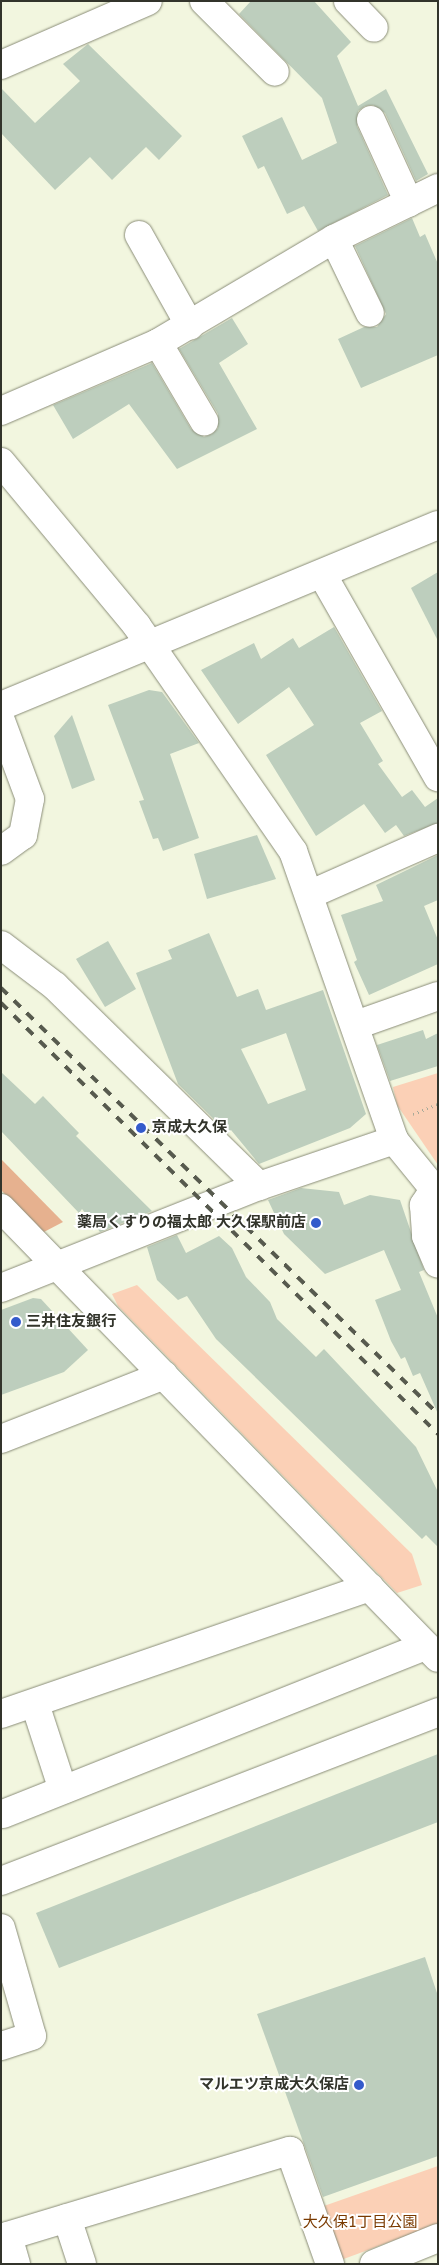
<!DOCTYPE html>
<meta charset="utf-8">
<style>
body{margin:0}
#map{position:relative;width:439px;height:2265px;overflow:hidden;background:#f2f6df;font-family:"Varela Round","Noto Sans JP",sans-serif}
div>[style]{position:absolute}
.green>*{inset:0;background:#fbd0b6}
.forest>*{inset:0;background:#e6b18f}
.building>*{inset:0;background:#bdcebd}
.path>*{height:3px;margin-top:-1.5px;transform-origin:0;background:repeating-linear-gradient(90deg,#a6a998 0 1px,transparent 0 5px)}
.roads{filter:drop-shadow(0 0 1px #8a8d78) drop-shadow(0 0 1px #8a8d78)}
.minor>*{height:28px;margin:-14px;padding:0 14px;transform-origin:14px;border-radius:14px;background:#fff}
.rail>*{height:4px;margin-top:-2px;transform-origin:0;background:repeating-linear-gradient(90deg,#575a4e 0 9px,transparent 0 18px)}
.dots>*{width:14px;height:14px;translate:-50% -50%;box-sizing:border-box;border:2px solid #fff;border-radius:50%}
span{translate:-50% -50%;white-space:nowrap;text-align:center;line-height:1.15;-webkit-text-stroke:4px #fff;paint-order:stroke}
.poi-label{font-size:15px;color:#32342b;font-weight:700}
.left{translate:0 -50%;text-align:left}
.right{translate:-100% -50%;text-align:right}
.park-label{font-size:15px;color:#7a3a00}
.frame{position:absolute;inset:0;border:2px solid #32342b;pointer-events:none}
</style>
<div id="map">
<div class="green">
<i style="clip-path:polygon(438px 1073px,438px 1165px,397px 1105px,393px 1087px)"></i>
<i style="clip-path:polygon(137px 1285px,412px 1554px,422px 1585px,397px 1593px,118px 1306px,112px 1294px)"></i>
<i style="clip-path:polygon(438px 2166px,438px 2224px,341px 2260px,321px 2207px)"></i>
</div>
<div class="forest">
<i style="clip-path:polygon(1px 1159px,63px 1222px,42px 1233px,1px 1190px)"></i>
</div>
<div class="building">
<i style="clip-path:polygon(251px 1px,314px 1px,351px 42px,337px 56px,358px 106px,386px 89px,428px 174px,416px 181px,385px 113px,373px 105px,365px 106px,358px 111px,357px 126px,388px 195px,318px 231px,304px 206px,287px 214px,264px 166px,258px 169px,242px 136px,282px 117px,302px 160px,337px 143px,322px 98px,239px 14px)"></i>
<i style="clip-path:polygon(88px 44px,182px 136px,159px 160px,146px 147px,112px 180px,90px 157px,55px 190px,1px 133px,1px 88px,35px 123px,80px 81px,63px 64px)"></i>
<i style="clip-path:polygon(412px 218px,420px 237px,425px 234px,438px 264px,438px 355px,361px 388px,338px 339px,364px 327px,377px 327px,386px 314px,355px 246px)"></i>
<i style="clip-path:polygon(232px 318px,248px 344px,219px 363px,257px 429px,177px 469px,129px 404px,73px 439px,53px 405px,152px 363px,191px 429px,204px 437px,212px 434px,218px 428px,218px 414px,179px 349px)"></i>
<i style="clip-path:polygon(438px 572px,438px 641px,411px 588px)"></i>
<i style="clip-path:polygon(334px 627px,382px 711px,360px 723px,383px 761px,378px 764px,402px 797px,412px 790px,425px 807px,438px 798px,438px 823px,404px 836px,396px 825px,385px 833px,364px 804px,316px 836px,266px 755px,314px 725px,289px 687px,238px 724px,201px 670px,254px 643px,261px 659px,293px 638px,299px 648px)"></i>
<i style="clip-path:polygon(149px 690px,162px 692px,199px 743px,170px 754px,199px 838px,163px 851px,158px 838px,153px 839px,139px 801px,144px 800px,108px 705px)"></i>
<i style="clip-path:polygon(72px 715px,95px 780px,72px 789px,54px 736px)"></i>
<i style="clip-path:polygon(257px 835px,276px 879px,207px 899px,194px 854px)"></i>
<i style="clip-path:polygon(438px 855px,438px 900px,424px 906px,438px 940px,438px 964px,369px 995px,354px 962px,357px 960px,341px 915px,383px 901px,376px 885px)"></i>
<i style="clip-path:polygon(evenodd,209px 933px,237px 997px,258px 989px,266px 1010px,323px 990px,366px 1114px,350px 1128px,259px 1164px,231px 1130px,228px 1133px,178px 1084px,136px 973px,172px 959px,168px 950px,209px 933px,286px 1033px,306px 1090px,268px 1104px,241px 1049px,286px 1033px)"></i>
<i style="clip-path:polygon(108px 941px,136px 989px,105px 1007px,76px 959px)"></i>
<i style="clip-path:polygon(423px 1030px,426px 1039px,438px 1033px,438px 1066px,390px 1081px,377px 1045px)"></i>
<i style="clip-path:polygon(1px 1072px,35px 1104px,43px 1096px,79px 1133px,76px 1136px,152px 1211px,100px 1232px,82px 1209px,79px 1213px,1px 1131px)"></i>
<i style="clip-path:polygon(301px 1188px,339px 1192px,344px 1205px,370px 1195px,400px 1200px,424px 1270px,419px 1272px,438px 1318px,438px 1414px,420px 1373px,413px 1376px,405px 1357px,401px 1359px,391px 1341px,375px 1300px,401px 1290px,384px 1250px,325px 1274px,284px 1234px,268px 1200px)"></i>
<i style="clip-path:polygon(177px 1235px,186px 1253px,219px 1236px,232px 1248px,246px 1277px,270px 1302px,277px 1319px,316px 1357px,324px 1349px,416px 1447px,438px 1492px,438px 1547px,426px 1535px,422px 1539px,216px 1339px,187px 1296px,178px 1300px,157px 1280px,147px 1247px)"></i>
<i style="clip-path:polygon(33px 1298px,41px 1299px,88px 1350px,64px 1372px,1px 1395px,1px 1310px)"></i>
<i style="clip-path:polygon(438px 1754px,438px 1822px,59px 1968px,36px 1913px)"></i>
<i style="clip-path:polygon(425px 1957px,438px 1996px,438px 2156px,323px 2197px,257px 2014px)"></i>
</div>
<div class="path">
<i style="left:413px;top:1114px;width:27px;rotate:-22deg"></i>
</div>
<div class="roads">
<div class="minor">
<i style="left:204px;top:1px;width:100px;rotate:45deg"></i>
<i style="left:348px;top:1px;width:37px;rotate:46deg"></i>
<i style="left:1px;top:65px;width:160px;rotate:-23.5deg"></i>
<i style="left:371px;top:120px;width:91px;rotate:65.4deg"></i>
<i style="left:139px;top:235px;width:104px;rotate:60.7deg"></i>
<i style="left:334px;top:239px;width:82px;rotate:64.1deg"></i>
<i style="left:158px;top:343px;width:91px;rotate:59.5deg"></i>
<i style="left:1px;top:411px;width:171px;rotate:-23.4deg"></i>
<i style="left:158px;top:343px;width:204px;rotate:-30.6deg"></i>
<i style="left:334px;top:239px;width:116px;rotate:-26.1deg"></i>
<i style="left:1px;top:462px;width:213px;rotate:50.3deg"></i>
<i style="left:137px;top:626px;width:274px;rotate:55.3deg"></i>
<i style="left:293px;top:851px;width:306px;rotate:70.7deg"></i>
<i style="left:394px;top:1140px;width:70px;rotate:50.8deg"></i>
<i style="left:322px;top:574px;width:234px;rotate:60.3deg"></i>
<i style="left:1px;top:706px;width:473px;rotate:-22.5deg"></i>
<i style="left:1px;top:721px;width:83px;rotate:69.6deg"></i>
<i style="left:30px;top:799px;width:37px;rotate:101deg"></i>
<i style="left:23px;top:835px;width:27px;rotate:144deg"></i>
<i style="left:311px;top:894px;width:139px;rotate:-23.8deg"></i>
<i style="left:1px;top:945px;width:68px;rotate:37.2deg"></i>
<i style="left:55px;top:986px;width:286px;rotate:44.4deg"></i>
<i style="left:356px;top:1025px;width:87px;rotate:-19.5deg"></i>
<i style="left:433px;top:1191px;width:17px;rotate:123deg"></i>
<i style="left:424px;top:1205px;width:31px;rotate:86deg"></i>
<i style="left:426px;top:1236px;width:30px;rotate:67deg"></i>
<i style="left:1px;top:1208px;width:627px;rotate:45.84deg"></i>
<i style="left:1px;top:1288px;width:277px;rotate:-21.6deg"></i>
<i style="left:259px;top:1186px;width:143px;rotate:-18.8deg"></i>
<i style="left:1px;top:1439px;width:175px;rotate:-21.4deg"></i>
<i style="left:35px;top:1704px;width:90px;rotate:72deg"></i>
<i style="left:1px;top:1714px;width:390px;rotate:-19deg"></i>
<i style="left:3px;top:1814px;width:455px;rotate:-21.7deg"></i>
<i style="left:1px;top:1881px;width:469px;rotate:-21.1deg"></i>
<i style="left:1px;top:1928px;width:112px;rotate:74deg"></i>
<i style="left:32px;top:2036px;width:33px;rotate:162deg"></i>
<i style="left:67px;top:2218px;width:48px;rotate:71.9deg"></i>
<i style="left:8px;top:2236px;width:29px;rotate:74deg"></i>
<i style="left:1px;top:2238px;width:302px;rotate:-16.8deg"></i>
<i style="left:290px;top:2151px;width:120px;rotate:70.5deg"></i>
<i style="left:374px;top:2264px;width:69px;rotate:-22.1deg"></i>
</div>
</div>
<div class="rail">
<i style="left:1px;top:988px;width:610px;rotate:44.27deg"></i>
<i style="left:1px;top:1003px;width:614px;rotate:44.6deg"></i>
</div>
<div class="dots">
<i style="left:141px;top:1128px;background:#345bcb"></i>
<i style="left:316px;top:1223px;background:#345bcb"></i>
<i style="left:16px;top:1322px;background:#345bcb"></i>
<i style="left:359px;top:2085px;background:#345bcb"></i>
</div>
<div class="poi-label">
<span class="left" style="left:152px;top:1128px">京成大久保</span>
<span class="right" style="left:306px;top:1223px">薬局くすりの福太郎 大久保駅前店</span>
<span class="left" style="left:26px;top:1322px">三井住友銀行</span>
<span class="right" style="left:349px;top:2085px">マルエツ京成大久保店</span>
</div>
<div class="park-label">
<span style="left:360px;top:2223px">大久保1丁目公園</span>
</div>
<div class="frame"></div>
</div>
